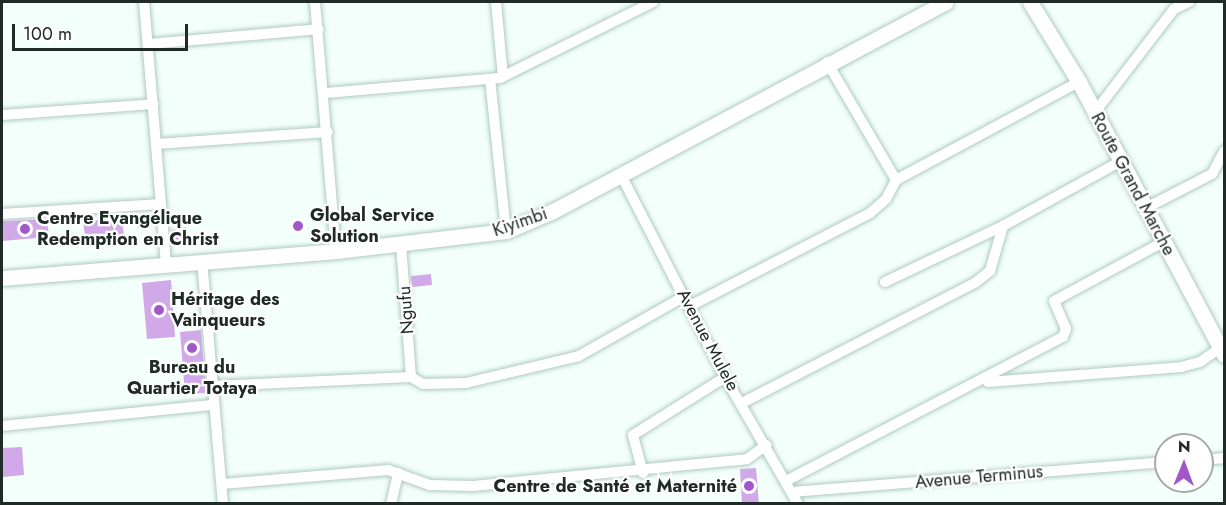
<!DOCTYPE html>
<meta charset="utf-8">
<style>
body{margin:0}
#map{position:relative;width:1226px;height:505px;overflow:hidden;background:#f3fffa;font-family:Jost,sans-serif}
div>[style]{position:absolute}
.building>*{inset:0;background:#d1a9e8}
.roads{filter:drop-shadow(0 0 2px #aecbc0) drop-shadow(0 0 2px #aecbc0)}
.street>*{height:10px;margin:-5px;padding:0 5px;transform-origin:5px;border-radius:5px;background:#fff}
.secondary>*{height:15px;margin:-7.5px;padding:0 7.5px;transform-origin:7.5px;border-radius:7.5px;background:#fff}
.dots>*{width:16px;height:16px;translate:-50% -50%;box-sizing:border-box;border:3px solid #fff;border-radius:50%}
span{translate:-50% -50%;white-space:nowrap;text-align:center;line-height:1.15;-webkit-text-stroke:4.5px #fff;paint-order:stroke}
.street-label{font-size:18px;color:#202b27}
.poi-label{font-size:18px;color:#202b27;font-weight:700}
.left{translate:0 -50%;text-align:left}
.right{translate:-100% -50%;text-align:right}
.frame{position:absolute;inset:0;border:3px solid #202b27;pointer-events:none}
.north{position:absolute;left:1154px;top:433px;width:60px;height:60px;box-sizing:border-box;background:#fff;border:2px solid #a6aaa9;border-radius:50%;rotate:1deg;font-size:16px;font-weight:700;line-height:24px;text-align:center;color:#202b27}
.north::after{content:'';display:block;margin:auto;width:21px;height:27px;background:#a257c9;clip-path:polygon(50% 0,100% 100%,50% 72%,0 100%)}
.scale{position:absolute;left:12px;top:24px;width:176px;height:27px;box-sizing:border-box;border:3px solid #202b27;border-top:0;padding-left:8px;font-size:18px;line-height:21px;white-space:nowrap;color:#202b27;-webkit-text-stroke:4px #fff;paint-order:stroke}
</style>
<div id="map">
<div class="building">
<i style="clip-path:polygon(122px 217px,124px 237px,86px 242px,83px 222px)"></i>
<i style="clip-path:polygon(47px 219px,49px 237px,2px 241px,2px 221px)"></i>
<i style="clip-path:polygon(186px 227px,188px 241px,172px 244px,171px 230px)"></i>
<i style="clip-path:polygon(431px 274px,432px 285px,412px 287px,411px 276px)"></i>
<i style="clip-path:polygon(171px 280px,175px 337px,147px 339px,142px 283px)"></i>
<i style="clip-path:polygon(201px 330px,206px 393px,185px 394px,180px 332px)"></i>
<i style="clip-path:polygon(22px 447px,24px 475px,2px 477px,2px 448px)"></i>
<i style="clip-path:polygon(756px 468px,759px 504px,742px 504px,740px 469px)"></i>
</div>
<div class="roads">
<div class="street">
<i style="left:144px;top:2px;width:262px;rotate:85.2deg"></i>
<i style="left:315px;top:2px;width:250px;rotate:85.2deg"></i>
<i style="left:496px;top:2px;width:75px;rotate:84.7deg"></i>
<i style="left:148px;top:44px;width:171px;rotate:-5deg"></i>
<i style="left:827px;top:62px;width:137px;rotate:59.7deg"></i>
<i style="left:490px;top:79px;width:153px;rotate:84deg"></i>
<i style="left:325px;top:93px;width:176px;rotate:-4.9deg"></i>
<i style="left:500px;top:78px;width:171px;rotate:-26.4deg"></i>
<i style="left:1095px;top:112px;width:130px;rotate:-52.5deg"></i>
<i style="left:1174px;top:9px;width:17px;rotate:-25deg"></i>
<i style="left:2px;top:115px;width:152px;rotate:-4.1deg"></i>
<i style="left:156px;top:144px;width:172px;rotate:-4deg"></i>
<i style="left:621px;top:175px;width:227px;rotate:62.8deg"></i>
<i style="left:725px;top:377px;width:146px;rotate:60.1deg"></i>
<i style="left:1146px;top:208px;width:74px;rotate:-27.3deg"></i>
<i style="left:1212px;top:174px;width:26px;rotate:-62deg"></i>
<i style="left:2px;top:214px;width:158px;rotate:-3.6deg"></i>
<i style="left:401px;top:244px;width:133px;rotate:85.7deg"></i>
<i style="left:202px;top:260px;width:245px;rotate:85.1deg"></i>
<i style="left:885px;top:282px;width:131px;rotate:-25.4deg"></i>
<i style="left:692px;top:305px;width:200px;rotate:-27.3deg"></i>
<i style="left:870px;top:213px;width:21px;rotate:-41deg"></i>
<i style="left:886px;top:199px;width:21px;rotate:-62deg"></i>
<i style="left:896px;top:180px;width:208px;rotate:-28.2deg"></i>
<i style="left:988px;top:382px;width:194px;rotate:-4.4deg"></i>
<i style="left:1181px;top:367px;width:20px;rotate:-15deg"></i>
<i style="left:1200px;top:362px;width:24px;rotate:-35deg"></i>
<i style="left:213px;top:386px;width:198px;rotate:-2.6deg"></i>
<i style="left:411px;top:377px;width:14px;rotate:30deg"></i>
<i style="left:423px;top:384px;width:43px;rotate:-1.3deg"></i>
<i style="left:466px;top:383px;width:116px;rotate:-13.4deg"></i>
<i style="left:579px;top:356px;width:122px;rotate:-29.5deg"></i>
<i style="left:742px;top:403px;width:263px;rotate:-27.3deg"></i>
<i style="left:976px;top:282px;width:18px;rotate:-38deg"></i>
<i style="left:990px;top:271px;width:47px;rotate:-73.9deg"></i>
<i style="left:1003px;top:226px;width:135px;rotate:-28.8deg"></i>
<i style="left:2px;top:426px;width:213px;rotate:-5.7deg"></i>
<i style="left:1202px;top:460px;width:22px;rotate:-5deg"></i>
<i style="left:643px;top:473px;width:39px;rotate:-105deg"></i>
<i style="left:633px;top:435px;width:109px;rotate:-32.2deg"></i>
<i style="left:786px;top:481px;width:312px;rotate:-27.5deg"></i>
<i style="left:1063px;top:337px;width:9px;rotate:-69deg"></i>
<i style="left:1066px;top:329px;width:30px;rotate:-113deg"></i>
<i style="left:1054px;top:301px;width:124px;rotate:-28.4deg"></i>
<i style="left:222px;top:484px;width:167px;rotate:-4.8deg"></i>
<i style="left:388px;top:470px;width:45px;rotate:19.7deg"></i>
<i style="left:430px;top:485px;width:43px;rotate:1.3deg"></i>
<i style="left:473px;top:486px;width:275px;rotate:-5.6deg"></i>
<i style="left:747px;top:459px;width:24px;rotate:-36deg"></i>
<i style="left:792px;top:492px;width:375px;rotate:-4.6deg"></i>
<i style="left:391px;top:504px;width:32px;rotate:-77deg"></i>
</div>
<div class="secondary">
<i style="left:1030px;top:2px;width:94px;rotate:58.5deg"></i>
<i style="left:1079px;top:82px;width:309px;rotate:62deg"></i>
<i style="left:2px;top:278px;width:335px;rotate:-4.6deg"></i>
<i style="left:336px;top:251px;width:171px;rotate:-6.7deg"></i>
<i style="left:506px;top:231px;width:49px;rotate:-22.9deg"></i>
<i style="left:551px;top:212px;width:447px;rotate:-28deg"></i>
</div>
</div>
<div class="dots">
<i style="left:298px;top:226px;background:#a257c9"></i>
<i style="left:25px;top:229px;background:#a257c9"></i>
<i style="left:159px;top:310px;background:#a257c9"></i>
<i style="left:192px;top:348px;background:#a257c9"></i>
<i style="left:749px;top:486px;background:#a257c9"></i>
</div>
<div class="street-label">
<span style="left:1133px;top:184px;rotate:62deg">Route Grand Marche</span>
<span style="left:520px;top:222px;rotate:-19deg">Kiyimbi</span>
<span style="left:406px;top:310px;rotate:-94deg">Ngufu</span>
<span style="left:708px;top:340px;rotate:62deg">Avenue Mulele</span>
<span style="left:979px;top:477px;rotate:-5deg">Avenue Terminus</span>
</div>
<div class="poi-label">
<span class="left" style="left:310px;top:226px">Global Service<br>Solution</span>
<span class="left" style="left:37px;top:229px">Centre Evangélique<br>Redemption en Christ</span>
<span class="left" style="left:171px;top:310px">Héritage des<br>Vainqueurs</span>
<span style="left:192px;top:378px">Bureau du<br>Quartier Totaya</span>
<span class="right" style="left:737px;top:486px">Centre de Santé et Maternité</span>
</div>
<div class="frame"></div>
<div class="north">N</div>
<div class="scale">100 m</div>
</div>
